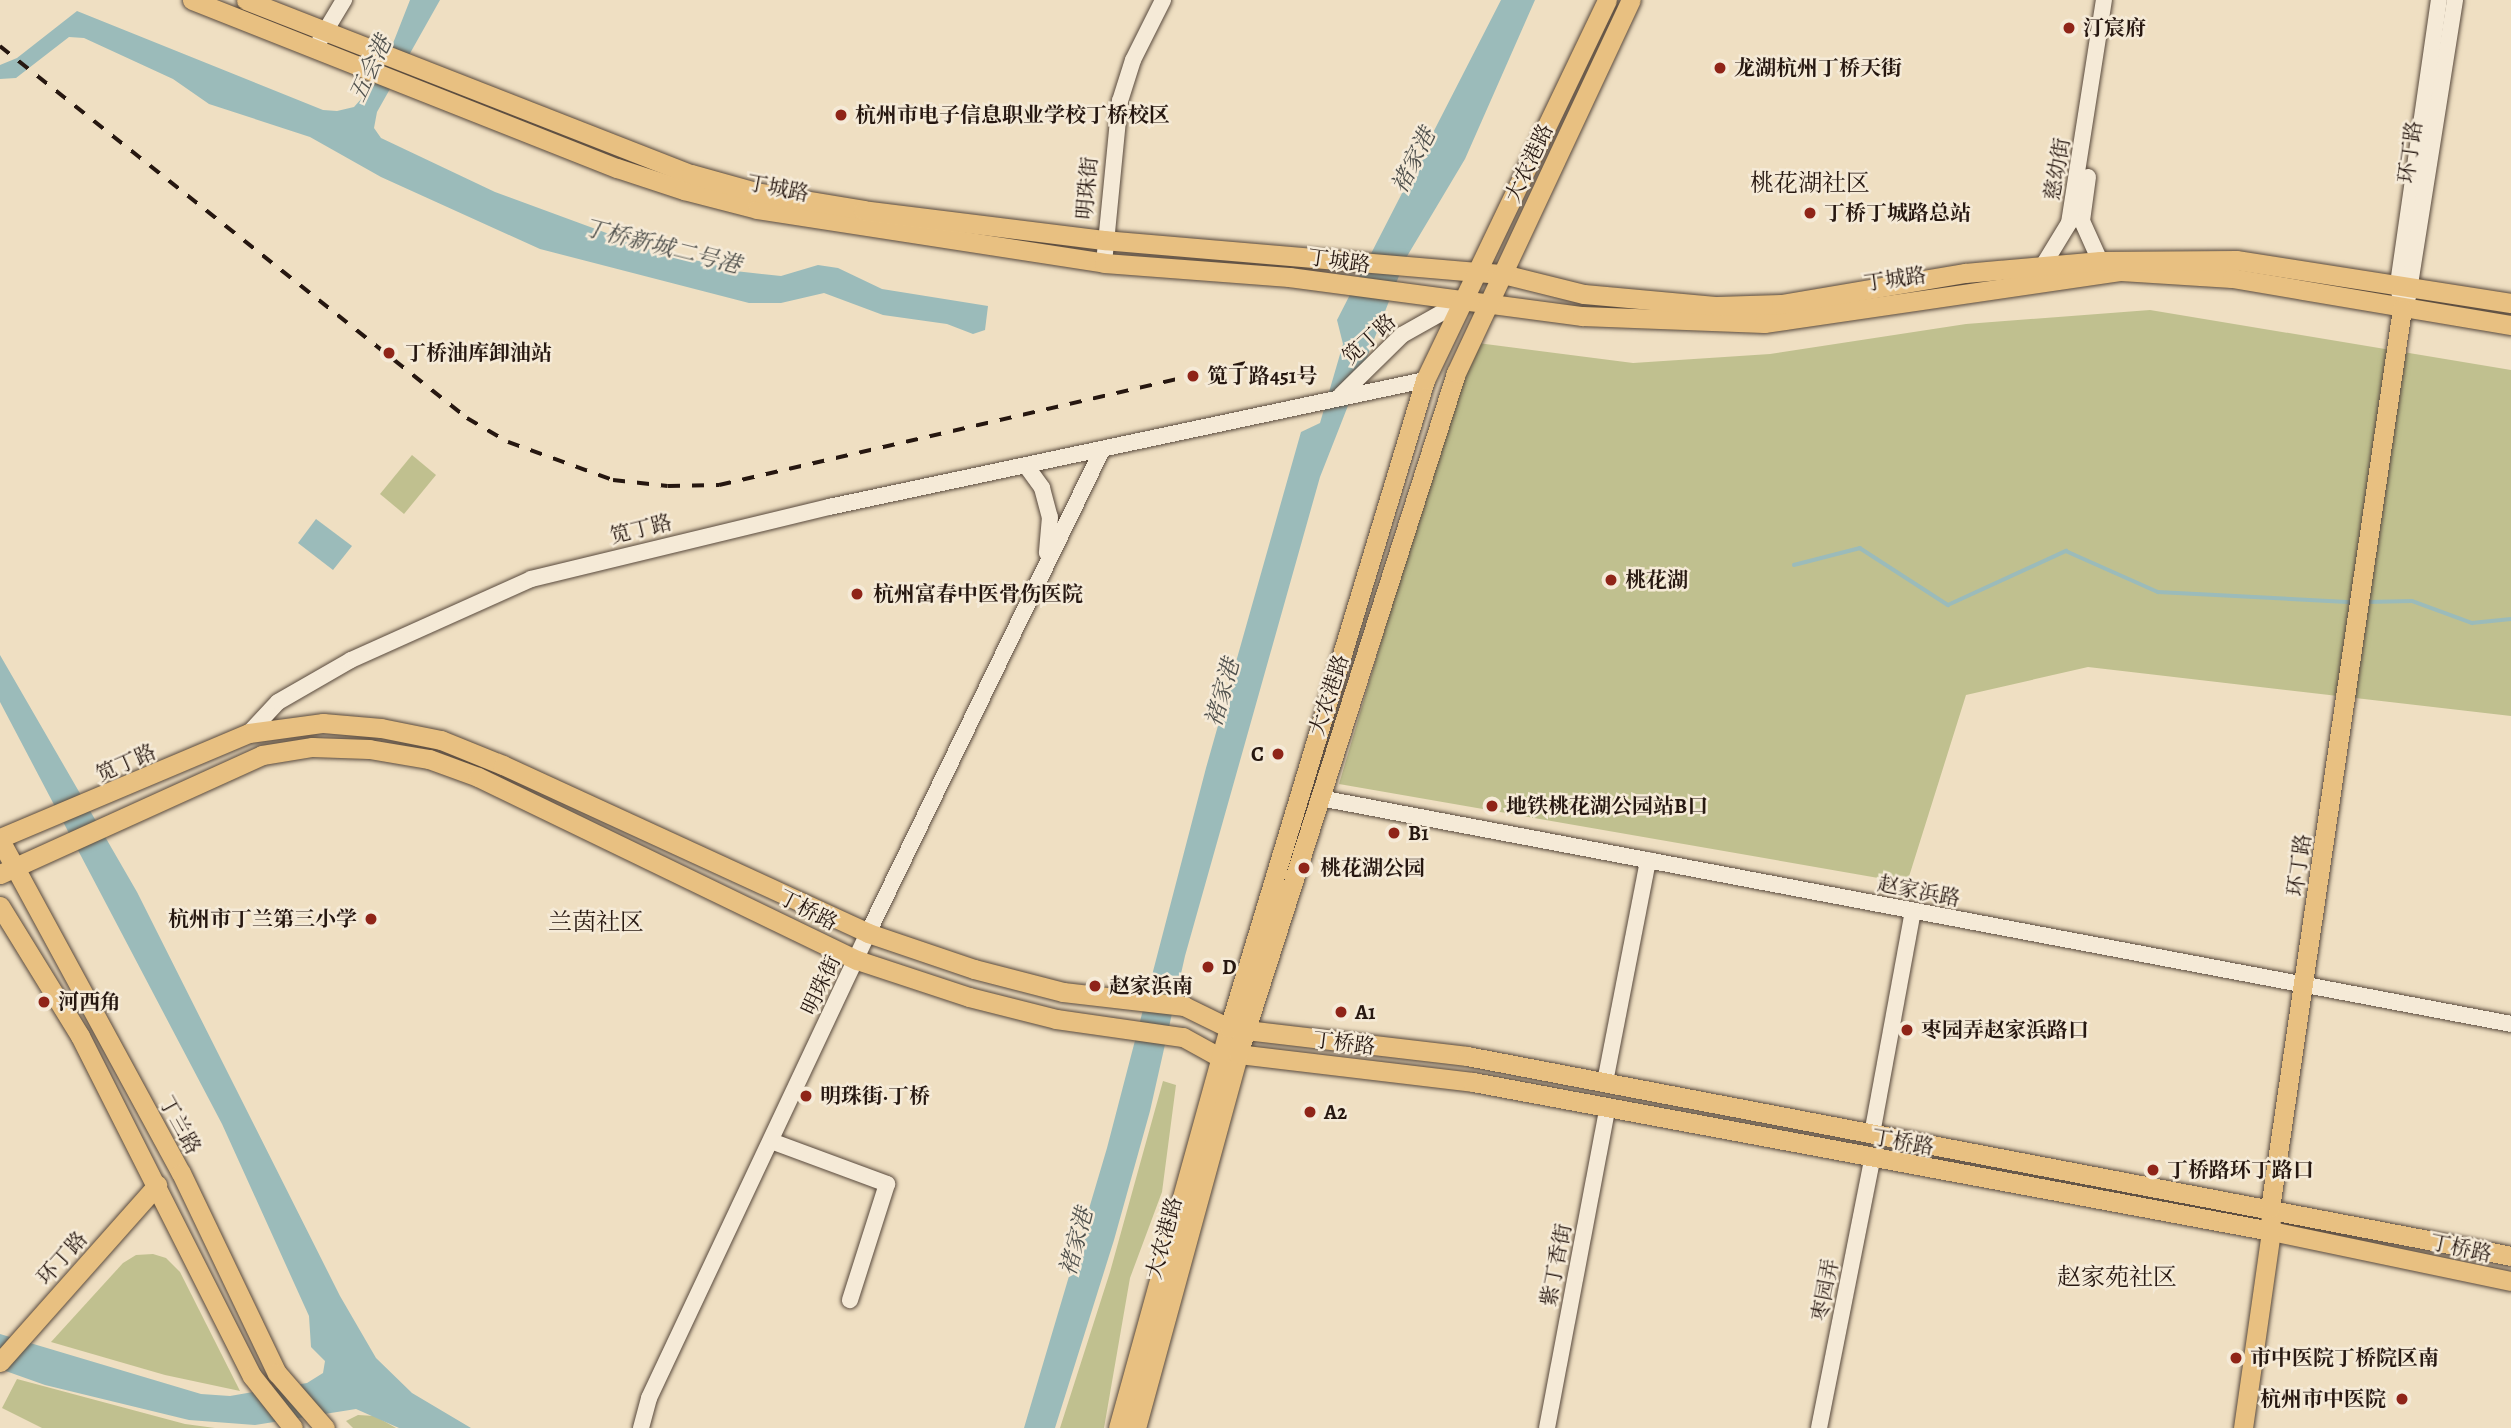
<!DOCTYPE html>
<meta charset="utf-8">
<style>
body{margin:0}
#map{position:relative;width:2511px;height:1428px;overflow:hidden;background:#efdfc2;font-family:Alegreya,"Noto Serif SC",serif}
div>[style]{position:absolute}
.green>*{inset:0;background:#c0c08f}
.water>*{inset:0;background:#9bbbba}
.stream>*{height:3.5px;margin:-1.75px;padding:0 1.75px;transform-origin:1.75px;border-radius:1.75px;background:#9bbbba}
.roads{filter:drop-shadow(0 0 2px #58493c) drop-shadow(0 0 2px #58493c)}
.minor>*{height:16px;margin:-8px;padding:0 8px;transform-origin:8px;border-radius:8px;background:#f5ead7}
.major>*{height:19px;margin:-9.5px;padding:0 9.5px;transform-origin:9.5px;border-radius:9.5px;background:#e8c081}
.rail>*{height:3.5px;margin-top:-1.75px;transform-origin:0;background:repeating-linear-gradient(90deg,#261710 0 12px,transparent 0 24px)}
.dots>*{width:19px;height:19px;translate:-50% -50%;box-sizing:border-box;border:4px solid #f5ead7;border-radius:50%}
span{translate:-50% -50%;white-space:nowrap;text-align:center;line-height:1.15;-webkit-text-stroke:5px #f5ead7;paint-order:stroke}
.poi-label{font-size:21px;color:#261710;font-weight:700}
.left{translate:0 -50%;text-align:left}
.right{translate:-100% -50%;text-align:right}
.street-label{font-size:21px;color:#261710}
.water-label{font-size:23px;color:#4f504c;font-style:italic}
.quarter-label{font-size:24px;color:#261710}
</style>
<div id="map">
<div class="green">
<i style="clip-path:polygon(2150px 310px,2511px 370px,2511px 716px,2088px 667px,1966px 695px,1907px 883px,1339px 784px,1470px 342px,1633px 363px,1770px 354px,1966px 324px)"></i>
<i style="clip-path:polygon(412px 455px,436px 475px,404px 514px,380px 494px)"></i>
<i style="clip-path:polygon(1163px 1081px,1176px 1085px,1162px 1192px,1130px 1278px,1104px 1428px,1060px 1428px,1110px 1272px)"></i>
<i style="clip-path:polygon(153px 1254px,166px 1258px,180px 1272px,240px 1391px,165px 1375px,51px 1342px,123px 1263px,136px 1255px)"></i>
<i style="clip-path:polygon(17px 1379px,185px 1424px,215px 1428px,42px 1428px,2px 1408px)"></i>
<i style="clip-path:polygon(358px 1415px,375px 1416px,396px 1428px,353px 1428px,346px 1421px)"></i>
</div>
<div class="water">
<i style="clip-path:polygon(410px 0,440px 0,377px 112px,374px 128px,381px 138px,495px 192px,669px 256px,725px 265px,735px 271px,781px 276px,818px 265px,838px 268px,882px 289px,988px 306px,985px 330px,973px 334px,947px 324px,883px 315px,824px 293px,781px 303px,749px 303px,540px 249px,381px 177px,310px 137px,209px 104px,173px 79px,84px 38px,69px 37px,16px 78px,0 79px,0 65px,17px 58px,77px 11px,323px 110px,337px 111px,354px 107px,379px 79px)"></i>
<i style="clip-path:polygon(1501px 0,1535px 0,1465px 159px,1406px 258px,1320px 477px,1185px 956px,1150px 1111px,1114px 1240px,1055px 1428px,1024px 1428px,1107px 1148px,1206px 768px,1301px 432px,1320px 423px,1343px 344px,1337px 320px)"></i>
<i style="clip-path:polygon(316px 519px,352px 546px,333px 570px,298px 543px)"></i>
<i style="clip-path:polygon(0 655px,137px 892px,340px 1296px,376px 1358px,412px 1393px,471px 1428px,399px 1428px,356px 1409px,255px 1425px,189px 1420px,45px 1385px,0 1369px,0 1334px,201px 1394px,230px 1396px,307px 1383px,323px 1373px,325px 1361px,311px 1347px,309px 1316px,222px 1124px,0 702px)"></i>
</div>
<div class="stream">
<i style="left:1794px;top:565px;width:68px;rotate:-14.4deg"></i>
<i style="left:1860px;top:548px;width:105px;rotate:32.9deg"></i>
<i style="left:1948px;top:605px;width:130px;rotate:-24.6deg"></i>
<i style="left:2066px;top:551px;width:101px;rotate:24deg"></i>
<i style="left:2158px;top:592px;width:194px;rotate:3deg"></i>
<i style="left:2367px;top:602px;width:45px;rotate:-1.3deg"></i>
<i style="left:2412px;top:601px;width:64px;rotate:20.1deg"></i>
<i style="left:2472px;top:623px;width:39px;rotate:-6deg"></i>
</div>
<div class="roads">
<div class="minor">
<i style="left:320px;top:40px;width:47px;rotate:-59deg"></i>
<i style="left:2088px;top:177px;width:44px;rotate:97.8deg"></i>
<i style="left:2082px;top:221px;width:44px;rotate:65.8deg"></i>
<i style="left:1104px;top:263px;width:163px;rotate:-84.4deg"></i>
<i style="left:1120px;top:101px;width:43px;rotate:-72.4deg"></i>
<i style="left:1133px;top:60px;width:67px;rotate:-63.4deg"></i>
<i style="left:2044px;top:264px;width:48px;rotate:-58.6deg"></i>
<i style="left:2069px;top:223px;width:226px;rotate:-81.1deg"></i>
<i style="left:2400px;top:296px;width:12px;rotate:-99deg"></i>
<i style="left:2398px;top:284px;width:287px;rotate:-81.8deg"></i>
<i style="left:2408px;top:297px;width:301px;rotate:-81deg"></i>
<i style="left:1341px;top:395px;width:86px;rotate:-44.5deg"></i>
<i style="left:1402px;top:335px;width:73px;rotate:-29.4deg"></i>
<i style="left:1027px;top:467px;width:26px;rotate:54deg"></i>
<i style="left:1042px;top:488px;width:30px;rotate:75deg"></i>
<i style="left:1050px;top:517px;width:36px;rotate:95deg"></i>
<i style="left:249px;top:733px;width:42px;rotate:-46.9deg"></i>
<i style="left:278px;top:702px;width:84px;rotate:-29.9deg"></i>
<i style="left:351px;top:660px;width:197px;rotate:-24.2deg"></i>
<i style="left:531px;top:579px;width:307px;rotate:-13.6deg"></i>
<i style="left:829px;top:507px;width:609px;rotate:-12.03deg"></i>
<i style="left:1320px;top:798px;width:1212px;rotate:10.74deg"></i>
<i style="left:1605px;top:1082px;width:226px;rotate:-79deg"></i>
<i style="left:1872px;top:1134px;width:227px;rotate:-79.6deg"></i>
<i style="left:771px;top:1141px;width:124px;rotate:20.3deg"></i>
<i style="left:887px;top:1184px;width:122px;rotate:107.7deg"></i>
<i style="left:641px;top:1428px;width:31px;rotate:-75deg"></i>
<i style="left:649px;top:1398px;width:514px;rotate:-64.78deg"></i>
<i style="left:868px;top:933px;width:537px;rotate:-64.15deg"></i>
<i style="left:1547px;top:1428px;width:325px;rotate:-79.3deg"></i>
<i style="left:1819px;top:1428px;width:273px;rotate:-78.8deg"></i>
</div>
<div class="major">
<i style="left:192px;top:0;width:457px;rotate:21.6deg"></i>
<i style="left:617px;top:168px;width:71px;rotate:18.2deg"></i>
<i style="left:684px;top:190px;width:75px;rotate:14.6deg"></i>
<i style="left:757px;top:209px;width:351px;rotate:8.8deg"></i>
<i style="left:1104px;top:263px;width:186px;rotate:4.3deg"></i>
<i style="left:1289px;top:277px;width:296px;rotate:7.6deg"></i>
<i style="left:1582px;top:316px;width:182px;rotate:2.2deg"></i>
<i style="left:1764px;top:323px;width:361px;rotate:-8.3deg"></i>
<i style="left:2121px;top:271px;width:111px;rotate:3.6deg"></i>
<i style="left:2232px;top:278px;width:283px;rotate:9.6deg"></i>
<i style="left:246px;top:0;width:478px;rotate:21.4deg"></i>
<i style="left:691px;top:174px;width:67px;rotate:15.5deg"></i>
<i style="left:756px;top:192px;width:109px;rotate:9.5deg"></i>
<i style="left:863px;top:210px;width:243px;rotate:7.1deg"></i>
<i style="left:1104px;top:240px;width:400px;rotate:4.9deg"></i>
<i style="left:1503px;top:274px;width:83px;rotate:13.9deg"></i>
<i style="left:1584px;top:294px;width:134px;rotate:5.2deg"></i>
<i style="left:1717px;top:306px;width:64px;rotate:-1.8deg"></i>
<i style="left:1781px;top:304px;width:187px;rotate:-9.6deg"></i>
<i style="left:1965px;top:273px;width:136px;rotate:-5.1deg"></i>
<i style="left:2100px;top:261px;width:136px;rotate:-0.4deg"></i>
<i style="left:2236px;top:260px;width:278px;rotate:8.9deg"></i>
<i style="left:0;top:838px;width:270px;rotate:-22.9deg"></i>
<i style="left:249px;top:733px;width:75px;rotate:-7.7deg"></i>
<i style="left:323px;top:723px;width:58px;rotate:4.9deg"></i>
<i style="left:381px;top:728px;width:61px;rotate:11.3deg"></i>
<i style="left:441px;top:740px;width:67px;rotate:22deg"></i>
<i style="left:503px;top:765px;width:402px;rotate:24.7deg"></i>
<i style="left:868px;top:933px;width:112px;rotate:18.8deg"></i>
<i style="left:974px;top:969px;width:92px;rotate:14.5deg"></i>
<i style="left:1063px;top:992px;width:122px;rotate:6.6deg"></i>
<i style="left:1184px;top:1006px;width:50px;rotate:26.1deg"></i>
<i style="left:1229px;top:1028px;width:240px;rotate:6.7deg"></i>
<i style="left:1467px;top:1056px;width:1063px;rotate:10.84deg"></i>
<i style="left:0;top:840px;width:379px;rotate:61.5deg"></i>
<i style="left:181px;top:1173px;width:222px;rotate:64.4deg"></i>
<i style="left:277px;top:1373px;width:73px;rotate:48.9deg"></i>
<i style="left:0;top:874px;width:288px;rotate:-24.4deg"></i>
<i style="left:262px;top:755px;width:51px;rotate:-9.1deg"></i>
<i style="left:312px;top:747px;width:57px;rotate:2deg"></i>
<i style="left:369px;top:749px;width:61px;rotate:9.5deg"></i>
<i style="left:429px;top:759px;width:52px;rotate:20.2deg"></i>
<i style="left:478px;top:777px;width:421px;rotate:25.8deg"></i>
<i style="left:857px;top:960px;width:118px;rotate:18.3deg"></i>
<i style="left:969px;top:997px;width:90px;rotate:14.2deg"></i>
<i style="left:1056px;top:1019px;width:128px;rotate:8.1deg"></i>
<i style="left:1183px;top:1037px;width:43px;rotate:28.9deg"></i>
<i style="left:1221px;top:1058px;width:17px;rotate:-13deg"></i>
<i style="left:1238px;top:1054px;width:237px;rotate:6.8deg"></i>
<i style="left:1473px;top:1082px;width:812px;rotate:10.58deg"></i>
<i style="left:2271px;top:1231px;width:245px;rotate:11.8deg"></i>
<i style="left:0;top:906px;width:153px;rotate:58.4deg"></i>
<i style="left:80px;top:1036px;width:381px;rotate:63.2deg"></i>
<i style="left:252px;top:1376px;width:66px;rotate:51.7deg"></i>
<i style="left:0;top:1362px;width:237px;rotate:-48.4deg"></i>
<i style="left:1118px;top:1428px;width:415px;rotate:-74.5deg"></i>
<i style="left:1229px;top:1028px;width:677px;rotate:-73.17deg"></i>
<i style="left:1425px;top:380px;width:421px;rotate:-64.4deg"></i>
<i style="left:1136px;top:1428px;width:388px;rotate:-74.7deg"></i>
<i style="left:1238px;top:1054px;width:715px;rotate:-72.25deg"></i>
<i style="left:1456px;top:373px;width:412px;rotate:-64.9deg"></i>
<i style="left:2243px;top:1428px;width:199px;rotate:-81.9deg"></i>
<i style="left:2271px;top:1231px;width:23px;rotate:-92deg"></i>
<i style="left:2270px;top:1208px;width:909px;rotate:-81.65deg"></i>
</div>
</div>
<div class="rail">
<i style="left:0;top:46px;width:597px;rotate:38.54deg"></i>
<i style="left:467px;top:418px;width:48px;rotate:30.3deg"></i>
<i style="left:508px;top:442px;width:112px;rotate:19.9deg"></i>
<i style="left:613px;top:480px;width:55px;rotate:6.2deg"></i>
<i style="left:668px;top:486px;width:51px;rotate:-1.1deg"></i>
<i style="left:719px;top:485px;width:541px;rotate:-13.03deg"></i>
</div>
<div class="dots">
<i style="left:2069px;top:28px;background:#8f2418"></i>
<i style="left:1720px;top:68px;background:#8f2418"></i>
<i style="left:841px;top:115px;background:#8f2418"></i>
<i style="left:1810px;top:213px;background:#8f2418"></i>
<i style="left:389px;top:353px;background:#8f2418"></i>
<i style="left:1193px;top:376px;background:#8f2418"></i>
<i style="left:1611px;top:580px;background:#8f2418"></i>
<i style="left:857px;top:594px;background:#8f2418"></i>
<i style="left:1278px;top:754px;background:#8f2418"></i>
<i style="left:1492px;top:806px;background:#8f2418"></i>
<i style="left:1394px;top:833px;background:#8f2418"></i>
<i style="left:1304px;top:868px;background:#8f2418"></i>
<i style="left:371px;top:919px;background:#8f2418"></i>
<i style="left:1208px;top:967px;background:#8f2418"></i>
<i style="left:1095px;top:986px;background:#8f2418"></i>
<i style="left:44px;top:1002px;background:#8f2418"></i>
<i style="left:1341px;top:1012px;background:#8f2418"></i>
<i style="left:1907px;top:1030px;background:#8f2418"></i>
<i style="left:806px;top:1096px;background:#8f2418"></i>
<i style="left:1310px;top:1112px;background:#8f2418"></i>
<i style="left:2153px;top:1170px;background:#8f2418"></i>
<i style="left:2236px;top:1358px;background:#8f2418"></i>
<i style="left:2402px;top:1399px;background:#8f2418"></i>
</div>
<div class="poi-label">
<span class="left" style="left:2083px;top:28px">汀宸府</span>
<span class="left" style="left:1734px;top:68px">龙湖杭州丁桥天街</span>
<span class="left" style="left:855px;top:115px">杭州市电子信息职业学校丁桥校区</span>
<span class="left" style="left:1824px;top:213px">丁桥丁城路总站</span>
<span class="left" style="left:405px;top:353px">丁桥油库卸油站</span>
<span class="left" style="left:1207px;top:376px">笕丁路451号</span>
<span class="left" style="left:1625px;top:580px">桃花湖</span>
<span class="left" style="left:873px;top:594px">杭州富春中医骨伤医院</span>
<span class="right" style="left:1264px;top:754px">C</span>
<span class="left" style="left:1506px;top:806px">地铁桃花湖公园站B口</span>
<span class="left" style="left:1408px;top:833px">B1</span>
<span class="left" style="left:1320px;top:868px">桃花湖公园</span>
<span class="right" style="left:357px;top:919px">杭州市丁兰第三小学</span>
<span class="left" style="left:1222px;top:967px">D</span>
<span class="left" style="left:1109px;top:986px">赵家浜南</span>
<span class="left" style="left:58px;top:1002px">河西角</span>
<span class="left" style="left:1355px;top:1012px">A1</span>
<span class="left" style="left:1921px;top:1030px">枣园弄赵家浜路口</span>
<span class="left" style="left:820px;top:1096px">明珠街·丁桥</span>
<span class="left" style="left:1324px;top:1112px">A2</span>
<span class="left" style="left:2167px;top:1170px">丁桥路环丁路口</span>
<span class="left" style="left:2250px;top:1358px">市中医院丁桥院区南</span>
<span class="right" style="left:2386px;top:1399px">杭州市中医院</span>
</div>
<div class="street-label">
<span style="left:2410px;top:152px;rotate:-82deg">环丁路</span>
<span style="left:1529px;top:163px;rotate:-65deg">大农港路</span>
<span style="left:2057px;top:169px;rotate:-80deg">慈幼街</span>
<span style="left:778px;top:188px;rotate:11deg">丁城路</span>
<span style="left:1087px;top:188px;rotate:-85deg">明珠街</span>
<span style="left:1339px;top:261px;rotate:8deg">丁城路</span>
<span style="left:1895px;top:279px;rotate:-8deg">丁城路</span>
<span style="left:1369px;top:339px;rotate:-42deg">笕丁路</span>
<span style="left:641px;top:529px;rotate:-14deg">笕丁路</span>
<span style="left:1329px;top:695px;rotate:-72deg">大农港路</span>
<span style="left:126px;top:763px;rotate:-24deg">笕丁路</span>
<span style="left:2299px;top:865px;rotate:-82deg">环丁路</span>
<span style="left:1919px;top:891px;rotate:11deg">赵家浜路</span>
<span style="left:808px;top:910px;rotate:27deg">丁桥路</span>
<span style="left:821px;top:985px;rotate:-65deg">明珠街</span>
<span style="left:1344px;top:1043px;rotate:7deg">丁桥路</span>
<span style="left:180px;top:1125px;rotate:61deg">丁兰路</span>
<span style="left:1903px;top:1142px;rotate:10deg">丁桥路</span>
<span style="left:1164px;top:1238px;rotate:-75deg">大农港路</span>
<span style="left:2461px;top:1248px;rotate:12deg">丁桥路</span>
<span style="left:62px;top:1258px;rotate:-48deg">环丁路</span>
<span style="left:1556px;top:1265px;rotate:-79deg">紫丁香街</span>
<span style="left:1825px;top:1290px;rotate:-79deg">枣园弄</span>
</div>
<div class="water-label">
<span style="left:371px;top:69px;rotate:-65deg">五会港</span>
<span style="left:1414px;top:161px;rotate:-63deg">褚家港</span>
<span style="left:662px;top:247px;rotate:14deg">丁桥新城二号港</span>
<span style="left:1223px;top:693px;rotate:-74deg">褚家港</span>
<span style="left:1077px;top:1242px;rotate:-75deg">褚家港</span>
</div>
<div class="quarter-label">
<span style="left:1810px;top:184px">桃花湖社区</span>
<span style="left:596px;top:923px">兰茵社区</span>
<span style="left:2117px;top:1278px">赵家苑社区</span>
</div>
</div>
